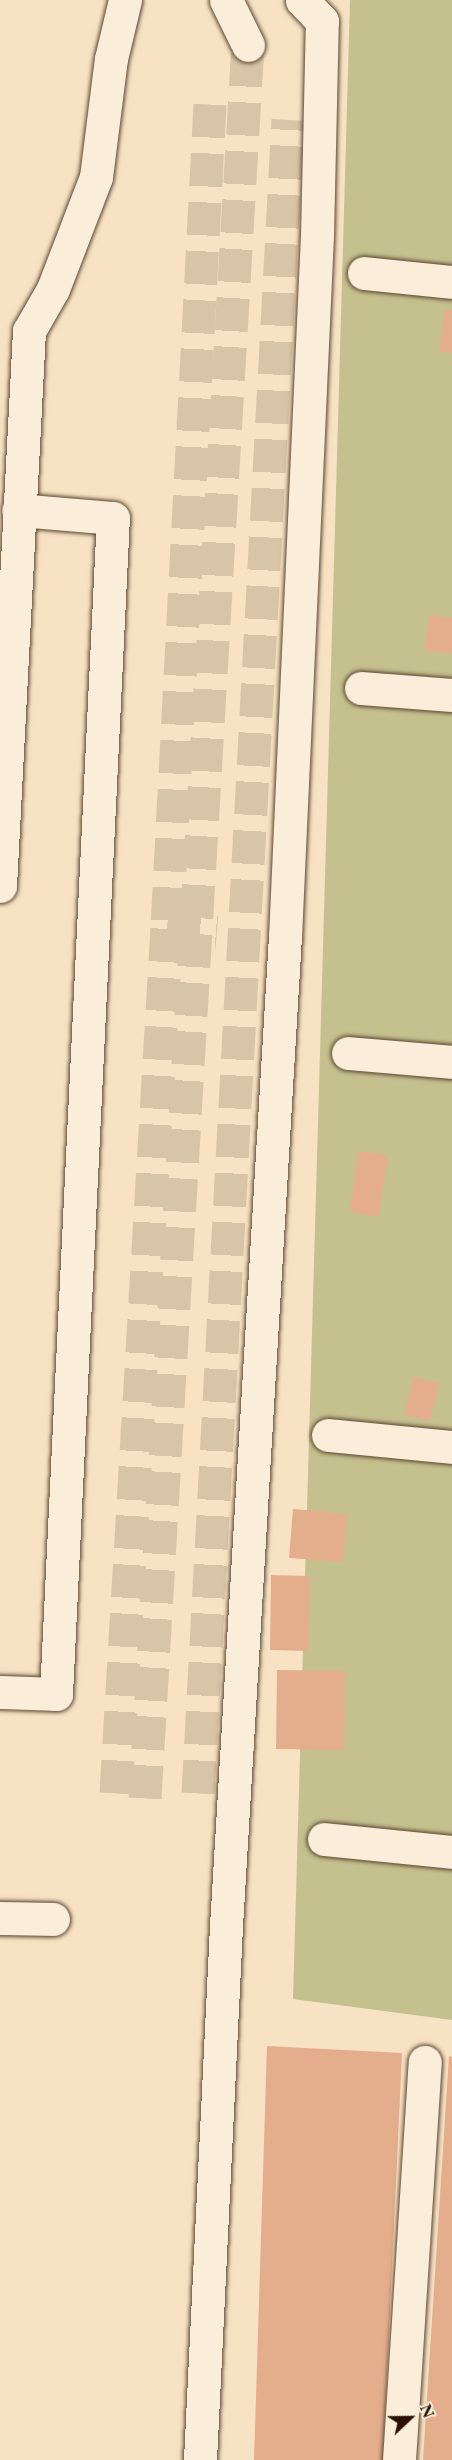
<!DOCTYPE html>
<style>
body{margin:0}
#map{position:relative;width:452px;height:2460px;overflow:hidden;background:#f7e3c4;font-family:"EB Garamond",serif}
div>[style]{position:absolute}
.green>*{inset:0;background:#c5c18f}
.building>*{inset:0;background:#e4ae8d}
.minor-tunnel>*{height:33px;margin-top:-16.5px;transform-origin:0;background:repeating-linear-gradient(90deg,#d8c4a7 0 33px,transparent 0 49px)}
.roads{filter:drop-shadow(0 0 2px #5c4631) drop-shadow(0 0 2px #5c4631)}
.minor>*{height:33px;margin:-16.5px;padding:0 16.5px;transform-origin:16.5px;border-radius:16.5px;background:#faedd9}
span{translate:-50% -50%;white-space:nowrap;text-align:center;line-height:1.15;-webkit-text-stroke:6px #faedd9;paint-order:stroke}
.north{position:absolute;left:380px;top:2388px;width:60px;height:60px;-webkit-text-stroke:4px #faedd9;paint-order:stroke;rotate:68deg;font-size:16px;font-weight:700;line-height:24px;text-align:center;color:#281100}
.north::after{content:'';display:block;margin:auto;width:21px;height:27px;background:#281100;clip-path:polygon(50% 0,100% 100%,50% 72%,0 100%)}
</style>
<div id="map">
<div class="green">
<i style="clip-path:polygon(350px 0,452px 0,452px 2020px,293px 1999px)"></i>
</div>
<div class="building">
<i style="clip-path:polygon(445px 309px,452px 310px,452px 353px,439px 351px)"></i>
<i style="clip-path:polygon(429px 615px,452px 618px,452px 653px,425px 651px)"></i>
<i style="clip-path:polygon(358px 1151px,388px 1155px,378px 1217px,350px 1212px)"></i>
<i style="clip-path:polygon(413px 1377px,439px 1383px,430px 1421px,404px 1415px)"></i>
<i style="clip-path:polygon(293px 1509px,347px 1514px,343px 1562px,289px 1558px)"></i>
<i style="clip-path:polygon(271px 1575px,310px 1576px,308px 1651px,270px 1650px)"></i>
<i style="clip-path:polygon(277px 1670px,345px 1671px,344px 1750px,276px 1749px)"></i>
<i style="clip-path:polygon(267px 2046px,402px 2053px,383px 2460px,254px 2460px)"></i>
<i style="clip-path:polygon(449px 2056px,452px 2057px,452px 2460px,423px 2460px)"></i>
</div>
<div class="minor-tunnel">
<i style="left:210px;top:104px;width:825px;rotate:92.99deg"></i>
<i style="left:167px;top:928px;width:50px;rotate:4.6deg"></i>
<i style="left:116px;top:1793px;width:867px;rotate:-86.63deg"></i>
<i style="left:198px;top:1793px;width:1676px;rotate:-86.92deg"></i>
<i style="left:145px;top:1798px;width:1756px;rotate:-86.64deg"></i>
</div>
<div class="roads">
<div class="minor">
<i style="left:226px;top:0;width:50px;rotate:63.9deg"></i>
<i style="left:364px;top:273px;width:88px;rotate:5.8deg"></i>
<i style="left:361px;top:688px;width:91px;rotate:4.4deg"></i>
<i style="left:0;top:886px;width:556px;rotate:-87.01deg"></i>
<i style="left:29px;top:331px;width:48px;rotate:-60.3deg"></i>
<i style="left:53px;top:289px;width:120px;rotate:-69deg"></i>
<i style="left:96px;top:177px;width:119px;rotate:-82.8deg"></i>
<i style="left:111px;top:59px;width:61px;rotate:-76.7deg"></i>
<i style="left:348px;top:1053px;width:104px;rotate:4.9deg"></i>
<i style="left:328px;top:1435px;width:125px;rotate:5.5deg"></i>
<i style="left:0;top:1692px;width:56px;rotate:2deg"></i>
<i style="left:56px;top:1694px;width:1177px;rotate:-87.23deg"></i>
<i style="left:113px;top:518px;width:95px;rotate:-175.2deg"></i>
<i style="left:324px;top:1839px;width:129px;rotate:5.8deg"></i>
<i style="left:0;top:1918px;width:53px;rotate:1.1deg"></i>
<i style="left:200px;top:2460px;width:535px;rotate:-87.21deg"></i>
<i style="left:226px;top:1926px;width:991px;rotate:-86.59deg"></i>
<i style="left:285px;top:937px;width:702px;rotate:-87.39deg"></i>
<i style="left:317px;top:236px;width:215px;rotate:-88.7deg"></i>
<i style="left:322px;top:21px;width:29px;rotate:-134deg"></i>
<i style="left:399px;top:2460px;width:399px;rotate:-86.3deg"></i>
</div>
</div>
<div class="north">N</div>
</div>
